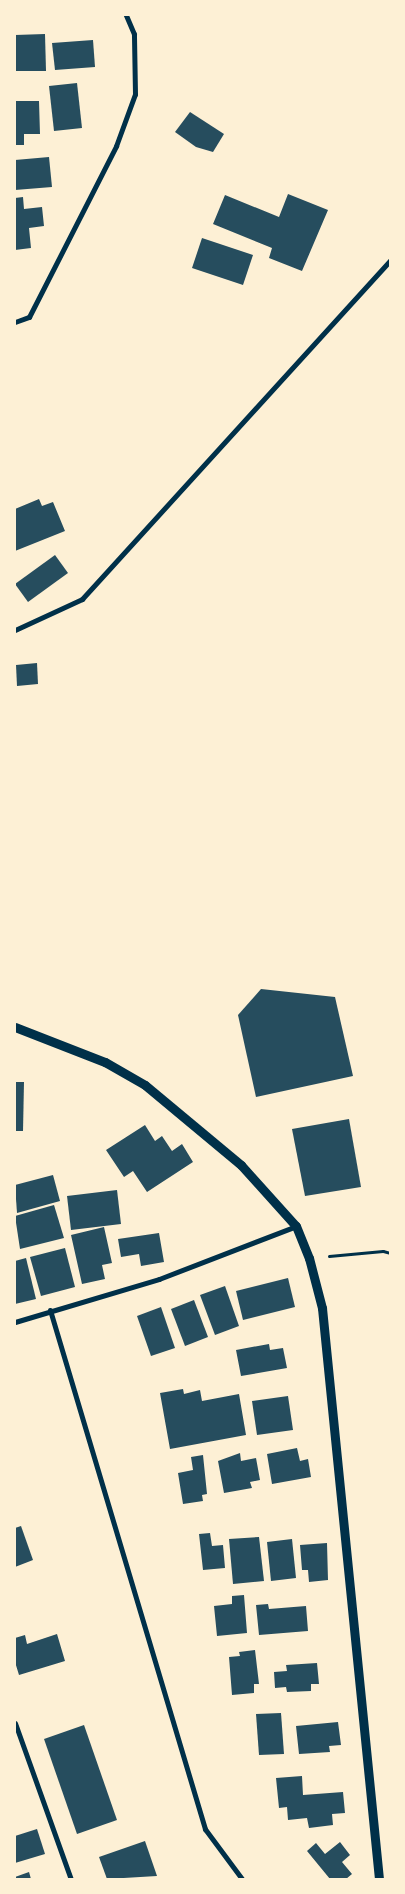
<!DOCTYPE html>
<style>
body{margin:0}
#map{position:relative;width:405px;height:1894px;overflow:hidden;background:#fdf0d5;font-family:"Public Sans",sans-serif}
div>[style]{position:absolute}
.building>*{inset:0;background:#264d5e}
.path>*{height:3px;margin:-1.5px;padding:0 1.5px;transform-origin:1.5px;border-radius:1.5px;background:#003049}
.minor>*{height:5px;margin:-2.5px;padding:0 2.5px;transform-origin:2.5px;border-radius:2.5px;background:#003049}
.tertiary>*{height:9px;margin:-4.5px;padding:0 4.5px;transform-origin:4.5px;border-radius:4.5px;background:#003049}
span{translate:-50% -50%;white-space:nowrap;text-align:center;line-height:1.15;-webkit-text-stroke:4.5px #fdf0d5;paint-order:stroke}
.frame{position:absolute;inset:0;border:16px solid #fdf0d5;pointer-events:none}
</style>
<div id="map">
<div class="building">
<i style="clip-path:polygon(45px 34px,46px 71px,15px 71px,15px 35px)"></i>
<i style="clip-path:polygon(93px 40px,95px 67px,55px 70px,52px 43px)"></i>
<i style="clip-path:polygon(77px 83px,82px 128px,54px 131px,49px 86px)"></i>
<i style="clip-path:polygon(15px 101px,39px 101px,40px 134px,24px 134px,24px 145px,15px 145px)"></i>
<i style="clip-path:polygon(190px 112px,224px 134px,213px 152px,196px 147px,175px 132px)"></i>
<i style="clip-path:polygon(49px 157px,52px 187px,15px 190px,15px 160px)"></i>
<i style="clip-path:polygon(288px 194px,328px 210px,302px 271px,269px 258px,272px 248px,213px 224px,225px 195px,279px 217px)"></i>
<i style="clip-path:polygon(23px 197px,24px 209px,42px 207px,44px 226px,29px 228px,31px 248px,15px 250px,15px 198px)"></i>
<i style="clip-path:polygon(202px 238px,253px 255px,243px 285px,192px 268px)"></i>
<i style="clip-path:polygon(39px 499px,42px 506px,53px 502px,65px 531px,15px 551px,15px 509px)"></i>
<i style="clip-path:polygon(55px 555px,68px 573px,28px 602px,15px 584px)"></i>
<i style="clip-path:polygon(37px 663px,38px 684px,17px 686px,16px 665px)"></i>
<i style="clip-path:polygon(261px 989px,335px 997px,353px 1076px,256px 1097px,238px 1015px)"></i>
<i style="clip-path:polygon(15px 1082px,24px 1082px,23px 1131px,15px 1131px)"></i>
<i style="clip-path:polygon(349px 1119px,361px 1187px,305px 1196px,292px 1129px)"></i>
<i style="clip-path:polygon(145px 1125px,155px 1141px,162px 1136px,172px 1151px,182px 1144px,193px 1162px,147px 1192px,133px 1171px,124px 1177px,106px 1150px)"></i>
<i style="clip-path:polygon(53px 1175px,60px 1201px,17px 1213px,15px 1185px)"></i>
<i style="clip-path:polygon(117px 1190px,121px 1224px,71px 1230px,67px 1196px)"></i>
<i style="clip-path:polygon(54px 1205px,64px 1238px,20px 1249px,15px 1216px)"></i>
<i style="clip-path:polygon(104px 1227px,112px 1263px,102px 1265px,105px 1279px,82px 1284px,71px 1235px)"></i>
<i style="clip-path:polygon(159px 1233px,164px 1262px,141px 1266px,139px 1254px,121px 1257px,118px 1239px)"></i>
<i style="clip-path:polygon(65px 1248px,75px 1287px,41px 1296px,30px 1257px)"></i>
<i style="clip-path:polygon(26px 1258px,36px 1299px,15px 1304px,15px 1261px)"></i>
<i style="clip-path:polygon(288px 1278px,295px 1307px,243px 1320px,236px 1291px)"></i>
<i style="clip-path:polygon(225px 1286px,239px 1326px,215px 1335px,200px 1295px)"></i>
<i style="clip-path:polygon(194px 1300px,208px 1337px,185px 1346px,171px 1309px)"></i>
<i style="clip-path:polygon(161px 1307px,175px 1348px,151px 1356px,137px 1316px)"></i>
<i style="clip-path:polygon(269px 1344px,270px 1350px,283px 1348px,287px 1368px,241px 1376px,236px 1350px)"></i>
<i style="clip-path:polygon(183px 1389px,184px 1394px,200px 1390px,202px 1401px,239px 1394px,246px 1435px,170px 1449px,160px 1393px)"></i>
<i style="clip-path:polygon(288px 1396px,293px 1430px,257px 1435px,252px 1401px)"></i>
<i style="clip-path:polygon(297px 1448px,300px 1461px,308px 1459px,311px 1477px,272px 1484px,267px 1454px)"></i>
<i style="clip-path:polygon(240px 1453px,241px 1461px,256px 1458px,260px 1480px,250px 1482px,252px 1488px,224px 1493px,218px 1461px)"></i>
<i style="clip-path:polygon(203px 1455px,207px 1494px,202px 1495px,203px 1501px,183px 1504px,178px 1473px,193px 1470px,191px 1457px)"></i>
<i style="clip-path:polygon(21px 1526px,33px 1560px,15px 1567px,15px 1528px)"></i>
<i style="clip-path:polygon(210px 1533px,212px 1546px,223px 1545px,225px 1568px,203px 1570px,199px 1534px)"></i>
<i style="clip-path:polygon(259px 1537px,264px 1581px,233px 1584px,229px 1539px)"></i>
<i style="clip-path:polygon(292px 1539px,296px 1578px,271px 1581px,267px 1542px)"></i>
<i style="clip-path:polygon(327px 1543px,328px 1580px,309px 1582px,308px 1570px,302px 1570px,300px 1545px)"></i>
<i style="clip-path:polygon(244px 1595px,247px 1633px,217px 1636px,214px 1606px,232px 1604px,232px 1596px)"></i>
<i style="clip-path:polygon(268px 1604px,269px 1609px,306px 1606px,308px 1631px,259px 1635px,256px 1605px)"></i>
<i style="clip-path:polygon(57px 1634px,65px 1661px,19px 1675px,15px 1662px,15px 1638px,25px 1635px,27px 1644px)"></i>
<i style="clip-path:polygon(255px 1650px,259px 1684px,254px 1684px,254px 1693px,232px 1695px,229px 1657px,240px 1656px,239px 1652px)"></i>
<i style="clip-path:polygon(317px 1663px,319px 1684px,311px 1684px,311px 1691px,287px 1692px,286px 1687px,275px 1688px,274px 1672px,287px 1671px,286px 1665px)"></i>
<i style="clip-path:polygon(281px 1713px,284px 1754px,259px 1755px,256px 1714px)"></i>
<i style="clip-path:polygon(338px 1722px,341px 1745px,329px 1746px,330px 1752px,299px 1754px,296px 1726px)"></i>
<i style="clip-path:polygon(84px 1725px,117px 1820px,77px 1834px,44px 1739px)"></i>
<i style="clip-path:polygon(302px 1776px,303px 1795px,343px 1792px,345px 1813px,332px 1814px,333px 1825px,309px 1828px,307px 1818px,288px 1820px,287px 1807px,279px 1808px,276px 1778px)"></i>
<i style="clip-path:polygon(37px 1829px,45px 1854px,15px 1863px,15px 1836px)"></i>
<i style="clip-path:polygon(145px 1841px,157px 1876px,107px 1879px,99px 1857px)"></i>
<i style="clip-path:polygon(340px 1842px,350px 1855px,342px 1862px,352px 1874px,346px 1879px,330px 1879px,307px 1851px,316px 1843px,325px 1854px)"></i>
<i style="clip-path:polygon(29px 1872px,31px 1879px,15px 1879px,15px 1877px)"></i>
</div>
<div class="path">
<i style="left:329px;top:1256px;width:54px;rotate:-5.3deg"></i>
<i style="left:383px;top:1251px;width:7px;rotate:16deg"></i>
</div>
<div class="minor">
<i style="left:15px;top:322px;width:15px;rotate:-20deg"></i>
<i style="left:29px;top:317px;width:192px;rotate:-63deg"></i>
<i style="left:116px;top:146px;width:55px;rotate:-69.9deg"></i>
<i style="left:135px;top:94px;width:60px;rotate:-91deg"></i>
<i style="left:134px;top:34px;width:21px;rotate:-113deg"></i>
<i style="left:15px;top:630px;width:74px;rotate:-24.8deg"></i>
<i style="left:82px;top:599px;width:458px;rotate:-47.7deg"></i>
<i style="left:50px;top:1310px;width:542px;rotate:73.37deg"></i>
<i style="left:205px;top:1829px;width:62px;rotate:53.5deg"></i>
<i style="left:15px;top:1322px;width:150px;rotate:-16.6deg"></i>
<i style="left:159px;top:1279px;width:147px;rotate:-21.1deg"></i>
<i style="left:15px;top:1723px;width:166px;rotate:70.3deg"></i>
</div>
<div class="tertiary">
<i style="left:15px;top:1027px;width:97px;rotate:21.3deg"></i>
<i style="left:105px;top:1062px;width:46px;rotate:29.9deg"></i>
<i style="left:145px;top:1085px;width:125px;rotate:39.8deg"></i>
<i style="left:241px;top:1165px;width:82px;rotate:48deg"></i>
<i style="left:296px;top:1226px;width:35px;rotate:68deg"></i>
<i style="left:309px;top:1258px;width:52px;rotate:75.4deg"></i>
<i style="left:322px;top:1308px;width:574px;rotate:84.3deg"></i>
</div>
<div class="frame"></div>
</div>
